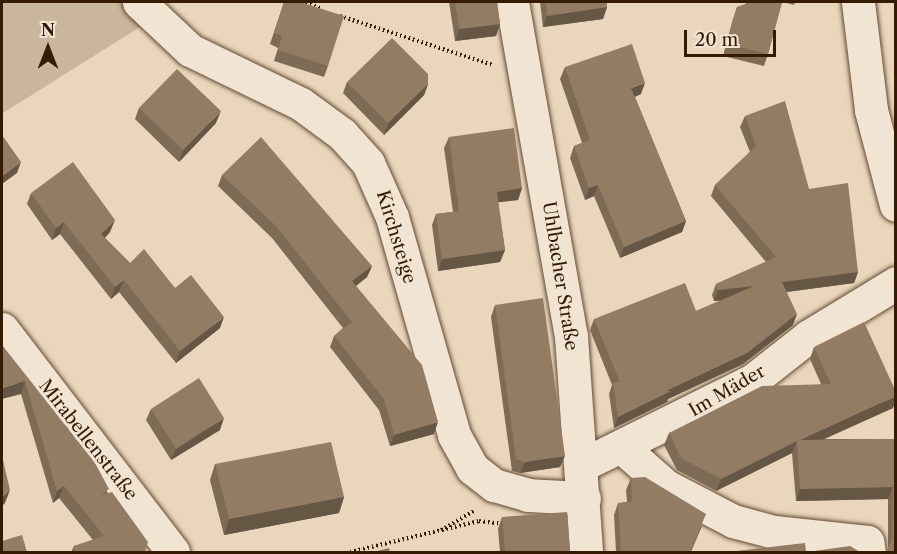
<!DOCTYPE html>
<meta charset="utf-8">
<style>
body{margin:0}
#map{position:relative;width:897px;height:554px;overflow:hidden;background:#e9d6bc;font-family:"Libre Caslon Text",serif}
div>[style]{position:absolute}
.green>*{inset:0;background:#cab69c}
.path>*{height:4px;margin-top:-2px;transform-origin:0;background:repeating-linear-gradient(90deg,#341b02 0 1.5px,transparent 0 4.5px)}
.roads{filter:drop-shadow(0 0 2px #614a30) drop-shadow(0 0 2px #614a30)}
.minor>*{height:33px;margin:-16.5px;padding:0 16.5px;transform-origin:16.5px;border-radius:16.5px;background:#f1e4d3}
.wall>*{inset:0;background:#7e6b55}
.shaded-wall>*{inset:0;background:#665745}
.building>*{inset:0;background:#927c63}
span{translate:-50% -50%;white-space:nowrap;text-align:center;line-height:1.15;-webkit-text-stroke:6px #f1e4d3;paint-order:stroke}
.street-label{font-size:18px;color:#341b02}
.frame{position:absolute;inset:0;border:3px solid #341b02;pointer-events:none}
.north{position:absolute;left:18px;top:18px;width:60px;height:60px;-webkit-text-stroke:4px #f1e4d3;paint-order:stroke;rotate:0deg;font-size:16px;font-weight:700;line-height:24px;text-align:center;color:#341b02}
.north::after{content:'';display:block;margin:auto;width:21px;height:27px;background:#341b02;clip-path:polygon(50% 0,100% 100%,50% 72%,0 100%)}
.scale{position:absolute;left:684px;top:30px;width:92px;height:27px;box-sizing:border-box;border:3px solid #341b02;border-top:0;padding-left:8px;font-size:18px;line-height:21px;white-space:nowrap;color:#341b02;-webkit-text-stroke:4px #f1e4d3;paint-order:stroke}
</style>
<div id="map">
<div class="green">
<i style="clip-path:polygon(2px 2px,122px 2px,140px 27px,3px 113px)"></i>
</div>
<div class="path">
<i style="left:306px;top:2px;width:17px;rotate:24deg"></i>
<i style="left:340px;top:16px;width:161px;rotate:17.8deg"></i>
<i style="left:441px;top:530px;width:39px;rotate:-30deg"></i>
<i style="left:350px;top:552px;width:133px;rotate:-13.5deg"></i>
<i style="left:479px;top:521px;width:25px;rotate:7deg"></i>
</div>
<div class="roads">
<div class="minor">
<i style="left:139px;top:2px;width:70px;rotate:43.3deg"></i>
<i style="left:190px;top:50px;width:123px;rotate:25.9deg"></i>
<i style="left:301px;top:104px;width:51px;rotate:36.2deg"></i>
<i style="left:342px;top:134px;width:39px;rotate:48deg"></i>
<i style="left:368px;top:163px;width:59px;rotate:66deg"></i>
<i style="left:392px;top:217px;width:227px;rotate:74.1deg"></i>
<i style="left:454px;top:435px;width:38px;rotate:61deg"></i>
<i style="left:472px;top:468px;width:28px;rotate:38deg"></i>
<i style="left:494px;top:485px;width:35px;rotate:16deg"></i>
<i style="left:528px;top:495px;width:56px;rotate:3.1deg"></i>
<i style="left:512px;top:2px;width:339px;rotate:80deg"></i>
<i style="left:571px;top:336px;width:217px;rotate:86deg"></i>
<i style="left:858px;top:2px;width:109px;rotate:83.1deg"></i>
<i style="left:871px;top:110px;width:98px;rotate:75.3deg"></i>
<i style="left:2px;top:329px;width:281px;rotate:52.5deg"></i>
<i style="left:623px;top:448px;width:57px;rotate:41.5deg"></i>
<i style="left:666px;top:486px;width:76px;rotate:27.6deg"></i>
<i style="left:733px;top:521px;width:42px;rotate:15deg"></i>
<i style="left:774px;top:532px;width:94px;rotate:6.1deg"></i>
<i style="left:867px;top:542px;width:10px;rotate:79deg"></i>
<i style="left:582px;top:465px;width:191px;rotate:-26.4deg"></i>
<i style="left:753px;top:380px;width:71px;rotate:-38.2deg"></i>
<i style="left:809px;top:336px;width:102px;rotate:-31.3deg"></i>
</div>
</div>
<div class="wall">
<i style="clip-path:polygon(284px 2px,328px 66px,324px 77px,274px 61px,278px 48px,270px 44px)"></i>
<i style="clip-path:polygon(449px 2px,497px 2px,500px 24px,496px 36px,455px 41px)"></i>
<i style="clip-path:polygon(540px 2px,607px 2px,607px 7px,603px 19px,543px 27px)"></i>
<i style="clip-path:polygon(745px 2px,782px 2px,768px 54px,764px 66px,723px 56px,733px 19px,737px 7px,746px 4px)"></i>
<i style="clip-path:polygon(783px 2px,795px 2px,794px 5px)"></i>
<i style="clip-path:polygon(565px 67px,641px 94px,635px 97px,686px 221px,682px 232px,620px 258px,594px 196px,585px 200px,570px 158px,574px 146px,582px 143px,560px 79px)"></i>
<i style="clip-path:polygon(347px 82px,428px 84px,424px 95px,384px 135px,343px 93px)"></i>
<i style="clip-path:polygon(139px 108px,216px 123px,179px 162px,135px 119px)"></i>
<i style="clip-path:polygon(745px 116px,809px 189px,858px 272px,854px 283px,787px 292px,793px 325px,743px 364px,668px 399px,667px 402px,614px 428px,609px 394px,612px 385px,590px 330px,594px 319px,696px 311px,720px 301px,714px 301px,712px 295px,716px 284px,766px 262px,711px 196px,715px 185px,750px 152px,740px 127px)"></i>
<i style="clip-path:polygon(449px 137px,522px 188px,518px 200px,498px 202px,505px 250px,500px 262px,438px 271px,432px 225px,436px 214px,453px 212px,444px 148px)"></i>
<i style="clip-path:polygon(222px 175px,372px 266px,367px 277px,356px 286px,434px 434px,390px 446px,379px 410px,330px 347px,334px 336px,343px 328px,272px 238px,218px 186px)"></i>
<i style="clip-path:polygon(31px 193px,110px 232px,105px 238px,130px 263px,175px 288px,220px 328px,176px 363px,119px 292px,111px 299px,60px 234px,52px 240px,27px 204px)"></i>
<i style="clip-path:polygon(495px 305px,560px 467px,520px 473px,512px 471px,491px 317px)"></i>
<i style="clip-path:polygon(2px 345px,108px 493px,145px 552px,71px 552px,74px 546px,93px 540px,59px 498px,53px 503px,21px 394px)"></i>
<i style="clip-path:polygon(814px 347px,893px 408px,823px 439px,896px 439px,896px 552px,888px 549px,888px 499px,796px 501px,792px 453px,716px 491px,677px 470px,664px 445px,669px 433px,821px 384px,810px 359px)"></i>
<i style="clip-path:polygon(151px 409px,220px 430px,171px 460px,146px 420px)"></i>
<i style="clip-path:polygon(215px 464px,344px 497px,339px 513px,224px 535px,210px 480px)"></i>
<i style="clip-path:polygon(631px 478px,702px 526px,691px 552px,616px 552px,614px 515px,618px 503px,627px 502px,626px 490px)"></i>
<i style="clip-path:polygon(502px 517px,570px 552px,500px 552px,498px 529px)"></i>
</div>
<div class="shaded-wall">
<i style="clip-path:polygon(607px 7px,603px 19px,543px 27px,547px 16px)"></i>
<i style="clip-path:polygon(500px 24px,496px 36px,455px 41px,459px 29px)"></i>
<i style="clip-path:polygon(645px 83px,641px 94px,627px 99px,631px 88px)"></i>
<i style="clip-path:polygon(428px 84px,424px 95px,384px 135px,388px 123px)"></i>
<i style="clip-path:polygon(221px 111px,216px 123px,179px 162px,183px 150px)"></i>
<i style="clip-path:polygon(21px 162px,17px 173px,2px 184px,2px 176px)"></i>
<i style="clip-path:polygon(598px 185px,594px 196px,585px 200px,589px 188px)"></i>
<i style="clip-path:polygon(522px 188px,518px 200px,492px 203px,497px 192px)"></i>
<i style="clip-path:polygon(115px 220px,110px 232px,97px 246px,101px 234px)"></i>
<i style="clip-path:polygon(686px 221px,682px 232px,620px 258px,624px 247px)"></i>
<i style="clip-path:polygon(64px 222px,60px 234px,52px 240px,56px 228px)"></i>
<i style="clip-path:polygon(505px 250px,500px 262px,438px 271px,442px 259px)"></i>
<i style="clip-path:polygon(372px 266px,367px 277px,347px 293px,352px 281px)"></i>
<i style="clip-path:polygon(858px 272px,854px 283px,778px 293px,782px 282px)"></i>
<i style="clip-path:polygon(124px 280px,119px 292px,111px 299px,115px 287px)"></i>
<i style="clip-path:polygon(754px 286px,750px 297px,714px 301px,718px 290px)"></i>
<i style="clip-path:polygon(797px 314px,793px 325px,743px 364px,668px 399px,667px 402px,614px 428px,618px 417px,666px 391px)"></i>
<i style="clip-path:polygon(224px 317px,220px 328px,176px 363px,180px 351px)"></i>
<i style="clip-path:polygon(25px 381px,21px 394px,2px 399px,2px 388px)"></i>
<i style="clip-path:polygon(896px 396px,896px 400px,893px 408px,798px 451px,800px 440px)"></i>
<i style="clip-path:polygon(224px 418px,220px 430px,171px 460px,176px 449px)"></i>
<i style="clip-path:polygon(438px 422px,434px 434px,390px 446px,394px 435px)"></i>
<i style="clip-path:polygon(797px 441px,792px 453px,716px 491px,721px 479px)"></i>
<i style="clip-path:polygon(565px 456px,560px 467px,520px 473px,525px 462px)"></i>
<i style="clip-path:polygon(64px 486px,59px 498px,53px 503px,57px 491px)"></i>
<i style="clip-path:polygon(893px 487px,888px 499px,796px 501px,800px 489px)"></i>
<i style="clip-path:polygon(10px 490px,5px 503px,2px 506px,2px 497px)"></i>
<i style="clip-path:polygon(344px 497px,339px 513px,224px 535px,229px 519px)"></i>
</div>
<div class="building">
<i style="clip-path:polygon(284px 2px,300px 2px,344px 16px,328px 66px,278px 50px,282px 36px,274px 33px)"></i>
<i style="clip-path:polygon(455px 2px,497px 2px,500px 24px,459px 29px)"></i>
<i style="clip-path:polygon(546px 2px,607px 2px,607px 7px,547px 16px)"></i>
<i style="clip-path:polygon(752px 2px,782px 2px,768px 54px,727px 44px,737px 7px)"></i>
<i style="clip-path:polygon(392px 38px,428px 74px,428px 84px,388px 123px,347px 82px)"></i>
<i style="clip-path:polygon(632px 44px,645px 83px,631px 88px,686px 221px,624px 247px,598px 185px,589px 188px,574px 146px,590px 140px,565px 67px)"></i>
<i style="clip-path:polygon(177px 69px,221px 111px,183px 150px,139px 108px)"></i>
<i style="clip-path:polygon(785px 101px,809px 189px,848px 183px,858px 272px,782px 282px,797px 314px,747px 353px,666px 391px,671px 391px,618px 417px,613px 383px,620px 382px,594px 319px,685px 283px,696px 311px,754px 286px,718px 290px,716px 284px,776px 257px,715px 185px,756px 146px,745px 116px)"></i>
<i style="clip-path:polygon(514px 128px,522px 188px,497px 192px,505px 250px,442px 259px,436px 214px,459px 211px,449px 137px)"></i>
<i style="clip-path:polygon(2px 135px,21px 162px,2px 176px)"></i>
<i style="clip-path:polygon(261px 137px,372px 266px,352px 281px,422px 365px,438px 422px,394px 435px,384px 399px,334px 336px,352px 322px,276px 226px,222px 175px)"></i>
<i style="clip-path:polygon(73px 162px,115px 220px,101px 234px,130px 263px,144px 249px,175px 288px,191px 275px,224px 317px,180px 351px,124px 280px,115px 287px,64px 222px,56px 228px,31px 193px)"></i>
<i style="clip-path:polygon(543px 298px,565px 456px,525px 462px,516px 459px,495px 305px)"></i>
<i style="clip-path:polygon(864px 322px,896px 392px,896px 396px,800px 440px,896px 439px,896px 552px,886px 552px,892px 540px,893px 487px,800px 489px,797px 441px,721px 479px,681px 458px,669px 433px,762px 386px,831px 384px,814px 347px)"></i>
<i style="clip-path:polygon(2px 345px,94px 461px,109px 489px,101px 495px,112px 492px,148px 542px,145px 552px,75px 552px,74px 546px,104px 536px,64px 486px,57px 491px,25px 381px,2px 388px)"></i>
<i style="clip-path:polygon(199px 378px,224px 418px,176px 449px,151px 409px)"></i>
<i style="clip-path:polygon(331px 442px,344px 497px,229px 519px,215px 464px)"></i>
<i style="clip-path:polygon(2px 456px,10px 490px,2px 497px)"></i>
<i style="clip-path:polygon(645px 477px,706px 514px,690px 552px,621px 552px,618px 503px,632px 502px,631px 478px)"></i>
<i style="clip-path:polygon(567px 512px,570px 552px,505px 552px,502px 517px)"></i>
<i style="clip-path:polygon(22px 535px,27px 552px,2px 552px,2px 541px)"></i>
<i style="clip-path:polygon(805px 543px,806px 552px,729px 552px)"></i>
<i style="clip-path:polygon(850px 546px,860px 552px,807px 552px)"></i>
<i style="clip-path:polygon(389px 548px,390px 552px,373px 552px)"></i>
</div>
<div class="street-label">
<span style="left:396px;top:237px;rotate:73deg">Kirchsteige</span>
<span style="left:560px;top:276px;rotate:81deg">Uhlbacher Straße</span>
<span style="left:727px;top:391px;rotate:-30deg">Im Mäder</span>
<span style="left:88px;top:440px;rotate:52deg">Mirabellenstraße</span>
</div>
<div class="frame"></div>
<div class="north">N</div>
<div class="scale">20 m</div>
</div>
